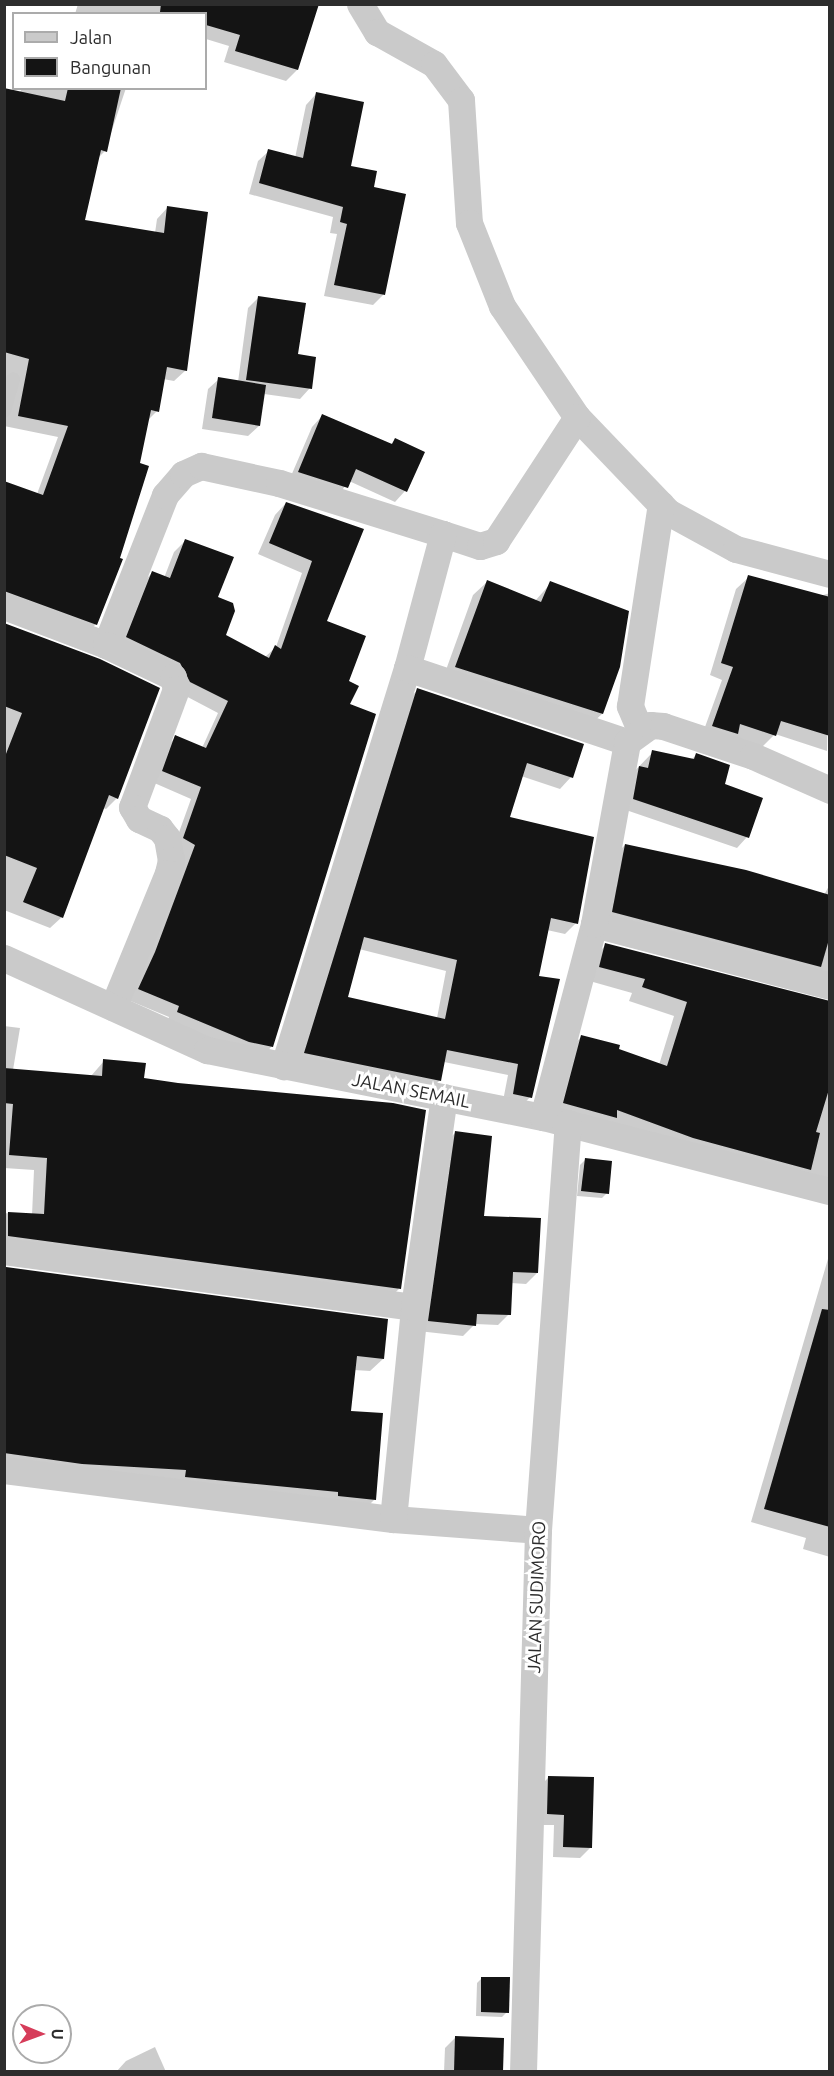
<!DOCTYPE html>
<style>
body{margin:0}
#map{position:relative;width:834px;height:2076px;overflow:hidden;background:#fff;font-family:Ubuntu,sans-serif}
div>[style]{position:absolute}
.shadow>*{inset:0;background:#0003}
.building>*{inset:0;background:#141414}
.service>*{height:14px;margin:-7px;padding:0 7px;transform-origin:7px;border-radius:7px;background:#cacaca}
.minor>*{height:27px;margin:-13.5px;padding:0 13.5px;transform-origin:13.5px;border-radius:13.5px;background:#cacaca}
span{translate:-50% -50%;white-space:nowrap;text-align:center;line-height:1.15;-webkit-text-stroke:6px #fff;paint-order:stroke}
.street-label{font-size:18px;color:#2d2d2d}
.frame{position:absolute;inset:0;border:6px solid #2d2d2d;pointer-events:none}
.legend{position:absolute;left:12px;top:12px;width:195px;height:78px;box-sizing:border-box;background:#fff;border:2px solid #ababab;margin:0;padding:8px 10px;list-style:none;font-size:18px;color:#2d2d2d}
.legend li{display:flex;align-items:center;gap:12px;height:30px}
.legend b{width:30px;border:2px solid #ababab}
.north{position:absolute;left:12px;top:2004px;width:60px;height:60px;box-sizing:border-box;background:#fff;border:2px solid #ababab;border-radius:50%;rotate:91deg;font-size:16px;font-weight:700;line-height:24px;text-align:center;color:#2d2d2d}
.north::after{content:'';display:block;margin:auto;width:21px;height:27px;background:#d63d5a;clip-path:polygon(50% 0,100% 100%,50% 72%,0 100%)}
</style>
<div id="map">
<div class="shadow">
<i style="clip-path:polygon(78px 4px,309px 4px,317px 7px,297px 70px,286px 81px,224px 62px,229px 46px,206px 39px,206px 14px,75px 14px)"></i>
<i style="clip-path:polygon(23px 88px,126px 88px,105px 151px,97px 159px,83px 221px,155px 233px,157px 219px,168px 207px,186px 370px,174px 381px,163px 379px,157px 411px,147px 421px,96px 624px,85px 635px,4px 604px,4px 482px,37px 494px,58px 437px,4px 426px,11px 393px,4px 381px,4px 90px,19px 93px)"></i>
<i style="clip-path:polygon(316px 94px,350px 167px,373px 188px,383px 295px,373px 305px,324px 296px,337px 234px,330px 233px,333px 217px,249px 194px,258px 161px,269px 151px,295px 158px,306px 105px)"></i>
<i style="clip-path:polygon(259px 297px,296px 355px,310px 388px,300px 399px,264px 394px,259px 426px,248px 436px,202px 429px,208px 389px,219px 379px,238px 382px,248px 308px)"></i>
<i style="clip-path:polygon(322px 416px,390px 445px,396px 439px,405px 491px,395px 502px,349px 481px,336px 498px,288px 483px,312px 427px)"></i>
<i style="clip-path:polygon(286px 503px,362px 530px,325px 621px,347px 682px,348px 704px,272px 1046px,261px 1058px,167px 1023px,169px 1017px,128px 1000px,184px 856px,173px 849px,191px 799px,152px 782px,165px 748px,176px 737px,202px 748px,218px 713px,180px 693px,116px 648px,141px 584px,152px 573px,164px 578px,174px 552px,186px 540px,216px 598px,224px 636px,265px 657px,276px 647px,302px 573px,258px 554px,275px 515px)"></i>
<i style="clip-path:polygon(749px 577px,820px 596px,830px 593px,827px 751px,775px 734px,762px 747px,701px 738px,722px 680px,710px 675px,736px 589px)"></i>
<i style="clip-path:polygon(487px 582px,535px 601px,551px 583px,602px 714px,588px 727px,442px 681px,473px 595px)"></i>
<i style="clip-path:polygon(4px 625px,117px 798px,106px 809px,102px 808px,62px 917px,50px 928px,4px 910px)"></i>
<i style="clip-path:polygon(evenodd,418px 690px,571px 777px,560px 789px,521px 776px,508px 818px,576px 923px,565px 934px,547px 930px,537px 978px,530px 1097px,519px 1109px,502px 1106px,508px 1075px,444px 1062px,440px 1080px,429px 1091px,294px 1064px,406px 701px,418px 690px,359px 949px,446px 971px,437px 1018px,346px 998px,359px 949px)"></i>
<i style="clip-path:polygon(653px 752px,691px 760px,696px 755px,723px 785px,747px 837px,737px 848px,623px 809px,628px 778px)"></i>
<i style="clip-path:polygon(625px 845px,823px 897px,830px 884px,830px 995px,599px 926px,611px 859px)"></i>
<i style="clip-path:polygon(606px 945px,830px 1002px,830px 1191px,550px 1117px,568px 1051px,581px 1037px,659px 1065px,674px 1016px,629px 1001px,632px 993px,586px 980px,592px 959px)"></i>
<i style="clip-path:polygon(4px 1026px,20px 1028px,13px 1070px,91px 1076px,104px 1061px,143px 1079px,399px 1289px,386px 1301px,4px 1249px,4px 1213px,32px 1215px,34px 1170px,4px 1168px)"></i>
<i style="clip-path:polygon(456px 1132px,483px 1217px,537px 1273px,526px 1284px,511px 1283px,509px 1314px,498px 1325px,475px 1324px,463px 1336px,418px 1331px,445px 1143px)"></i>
<i style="clip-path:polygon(585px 1160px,607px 1193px,602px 1198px,577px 1196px,580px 1165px)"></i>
<i style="clip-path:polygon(830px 1252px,830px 1557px,803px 1549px,806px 1538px,751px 1522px)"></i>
<i style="clip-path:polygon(4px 1268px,387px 1321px,383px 1359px,370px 1371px,354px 1370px,349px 1412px,375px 1499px,362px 1512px,4px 1468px)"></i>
<i style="clip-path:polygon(548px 1778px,591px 1847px,580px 1858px,553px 1857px,554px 1825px,537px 1825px,537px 1789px)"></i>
<i style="clip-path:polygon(482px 1978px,507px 2012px,502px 2017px,476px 2016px,477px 1983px)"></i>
<i style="clip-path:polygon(456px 2037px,501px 2072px,444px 2072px,445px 2048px)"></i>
<i style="clip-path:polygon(155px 2047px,166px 2072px,116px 2072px,126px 2061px)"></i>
</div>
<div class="building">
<i style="clip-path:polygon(161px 4px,319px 4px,298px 70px,235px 51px,240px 35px,206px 25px,206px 14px,167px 14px,160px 12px)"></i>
<i style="clip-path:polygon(4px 88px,65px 101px,68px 88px,121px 88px,107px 152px,101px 150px,85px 220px,164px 233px,167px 206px,208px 212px,187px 371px,167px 367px,159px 412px,151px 410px,140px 463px,149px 466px,120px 558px,123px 559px,97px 625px,4px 591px,4px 481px,43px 495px,68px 426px,18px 416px,29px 359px,4px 352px)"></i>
<i style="clip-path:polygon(316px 92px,364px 102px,351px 166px,377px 171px,374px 187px,406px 194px,385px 295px,334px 285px,347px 224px,340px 222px,343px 207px,259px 183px,268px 149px,303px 158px)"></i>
<i style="clip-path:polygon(258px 296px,306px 303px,298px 354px,316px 357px,312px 389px,246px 380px)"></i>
<i style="clip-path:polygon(218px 377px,266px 385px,260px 426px,212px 418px)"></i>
<i style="clip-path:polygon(322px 414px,392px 444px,395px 438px,425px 452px,407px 492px,356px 469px,348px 488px,298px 472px)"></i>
<i style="clip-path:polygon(286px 502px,364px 529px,327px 621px,366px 636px,349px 681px,359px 686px,350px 704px,376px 714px,273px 1047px,249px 1042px,177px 1012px,179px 1006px,138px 989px,155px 952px,195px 845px,183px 838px,201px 787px,162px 771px,175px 735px,206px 748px,228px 701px,190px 682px,180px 663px,126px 637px,152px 571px,170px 578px,185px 539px,234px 557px,218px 597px,233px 603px,235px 611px,226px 635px,269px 658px,275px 645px,281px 649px,312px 561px,269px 543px)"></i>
<i style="clip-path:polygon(748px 575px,830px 597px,830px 736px,781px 721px,776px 736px,740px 724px,738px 734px,712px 726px,733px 667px,721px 663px)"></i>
<i style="clip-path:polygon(487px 580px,541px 602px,550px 581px,629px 611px,620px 667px,603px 714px,455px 667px)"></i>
<i style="clip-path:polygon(4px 623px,100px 659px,160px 688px,118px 799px,109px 795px,63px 918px,23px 902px,37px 868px,4px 855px,4px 759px,22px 713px,4px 706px)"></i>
<i style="clip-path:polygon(evenodd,417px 688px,584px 744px,573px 778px,527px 763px,510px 817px,594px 837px,578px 924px,551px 918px,539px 976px,560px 979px,532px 1098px,513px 1094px,518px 1064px,447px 1050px,441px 1081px,304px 1053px,417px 688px,364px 937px,457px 960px,445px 1019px,348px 997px,364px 937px)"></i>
<i style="clip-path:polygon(652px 750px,694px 759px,696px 753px,730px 765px,725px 784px,763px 798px,749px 838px,633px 799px,639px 766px,648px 768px)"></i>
<i style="clip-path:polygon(625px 844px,746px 870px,830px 895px,830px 936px,821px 967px,612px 912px)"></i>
<i style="clip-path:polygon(605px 943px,830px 1001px,830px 1086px,816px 1132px,820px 1133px,811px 1170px,693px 1138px,617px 1110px,617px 1118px,563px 1103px,581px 1035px,620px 1045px,619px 1049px,667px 1066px,687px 1002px,642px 987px,645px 979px,599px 967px)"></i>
<i style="clip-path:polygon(103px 1059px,146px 1063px,144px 1078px,178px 1083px,393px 1103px,426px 1110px,401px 1289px,8px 1236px,8px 1212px,44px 1214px,47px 1158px,9px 1155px,13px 1104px,4px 1103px,4px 1068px,102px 1076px)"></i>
<i style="clip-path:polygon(455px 1131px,492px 1136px,484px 1216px,541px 1218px,538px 1273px,513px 1272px,511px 1315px,477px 1314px,476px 1326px,428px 1321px)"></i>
<i style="clip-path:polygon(585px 1158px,612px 1161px,609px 1194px,581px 1191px)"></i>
<i style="clip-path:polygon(6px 1267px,388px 1319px,384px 1359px,357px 1356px,351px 1411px,383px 1413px,376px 1500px,338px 1496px,338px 1492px,185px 1477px,186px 1470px,82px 1464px,4px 1453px)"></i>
<i style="clip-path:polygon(822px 1309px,830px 1310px,830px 1527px,764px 1509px)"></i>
<i style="clip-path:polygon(548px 1776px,594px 1777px,592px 1848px,563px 1847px,564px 1815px,547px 1814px)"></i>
<i style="clip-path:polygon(481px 1977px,510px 1977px,509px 2013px,481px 2012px)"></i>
<i style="clip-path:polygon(455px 2036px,504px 2038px,503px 2072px,454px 2072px)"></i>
</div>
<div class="service">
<i style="left:4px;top:411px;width:33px;rotate:-74deg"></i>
</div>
<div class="minor">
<i style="left:360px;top:4px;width:33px;rotate:59deg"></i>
<i style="left:377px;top:32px;width:65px;rotate:29.3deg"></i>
<i style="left:434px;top:64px;width:45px;rotate:53.1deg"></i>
<i style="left:461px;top:100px;width:123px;rotate:86.3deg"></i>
<i style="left:469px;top:223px;width:89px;rotate:68.3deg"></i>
<i style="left:502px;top:306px;width:134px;rotate:56deg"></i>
<i style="left:577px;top:417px;width:132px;rotate:46.2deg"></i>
<i style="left:668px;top:512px;width:77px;rotate:28.6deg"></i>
<i style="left:736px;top:549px;width:97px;rotate:14.9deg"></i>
<i style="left:443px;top:534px;width:39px;rotate:18deg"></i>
<i style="left:480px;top:546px;width:17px;rotate:-17deg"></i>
<i style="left:496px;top:541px;width:148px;rotate:-56.8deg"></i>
<i style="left:4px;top:606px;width:109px;rotate:20.9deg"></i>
<i style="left:106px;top:645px;width:161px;rotate:-68.5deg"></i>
<i style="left:165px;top:495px;width:28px;rotate:-49deg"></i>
<i style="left:183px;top:474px;width:20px;rotate:-24deg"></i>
<i style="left:201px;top:466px;width:80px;rotate:12.3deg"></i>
<i style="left:279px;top:483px;width:172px;rotate:17.3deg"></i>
<i style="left:443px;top:534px;width:139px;rotate:105deg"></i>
<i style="left:407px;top:668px;width:417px;rotate:107.2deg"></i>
<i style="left:106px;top:645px;width:74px;rotate:25.5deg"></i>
<i style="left:173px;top:677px;width:12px;rotate:76deg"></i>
<i style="left:176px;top:689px;width:126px;rotate:110.4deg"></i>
<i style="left:132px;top:807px;width:14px;rotate:60deg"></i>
<i style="left:139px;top:819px;width:23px;rotate:25deg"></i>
<i style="left:160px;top:829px;width:11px;rotate:52deg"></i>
<i style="left:167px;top:838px;width:22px;rotate:80deg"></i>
<i style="left:171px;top:860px;width:13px;rotate:103deg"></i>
<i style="left:168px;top:873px;width:145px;rotate:112.3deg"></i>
<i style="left:407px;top:668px;width:232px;rotate:18.6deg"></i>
<i style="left:640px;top:730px;width:26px;rotate:-113deg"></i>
<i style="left:630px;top:706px;width:204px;rotate:-81.3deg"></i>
<i style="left:594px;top:924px;width:244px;rotate:14.7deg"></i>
<i style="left:4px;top:958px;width:223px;rotate:24.4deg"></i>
<i style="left:207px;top:1050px;width:343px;rotate:11.3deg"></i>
<i style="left:543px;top:1117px;width:296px;rotate:14.5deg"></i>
<i style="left:543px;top:1117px;width:200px;rotate:-75.2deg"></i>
<i style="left:594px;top:924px;width:185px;rotate:-79.7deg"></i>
<i style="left:627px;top:742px;width:29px;rotate:-36deg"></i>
<i style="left:650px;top:725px;width:13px;rotate:4deg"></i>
<i style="left:663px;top:726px;width:95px;rotate:18.4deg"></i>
<i style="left:753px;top:756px;width:84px;rotate:23.8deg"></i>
<i style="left:4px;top:1251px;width:414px;rotate:7.8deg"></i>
<i style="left:4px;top:1470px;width:392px;rotate:7.2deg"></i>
<i style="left:393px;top:1519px;width:145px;rotate:4.3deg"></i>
<i style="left:393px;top:1519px;width:213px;rotate:-84.3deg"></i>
<i style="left:414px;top:1307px;width:212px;rotate:-81.9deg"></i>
<i style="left:523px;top:2072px;width:542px;rotate:-88.41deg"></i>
<i style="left:538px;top:1530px;width:408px;rotate:-85.8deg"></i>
</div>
<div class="street-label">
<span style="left:411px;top:1090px;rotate:11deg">JALAN SEMAIL</span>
<span style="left:536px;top:1597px;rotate:-88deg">JALAN SUDIMORO</span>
</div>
<div class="frame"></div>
<ul class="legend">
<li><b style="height:8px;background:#cacaca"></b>Jalan</li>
<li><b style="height:16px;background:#141414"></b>Bangunan</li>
</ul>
<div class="north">U</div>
</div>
